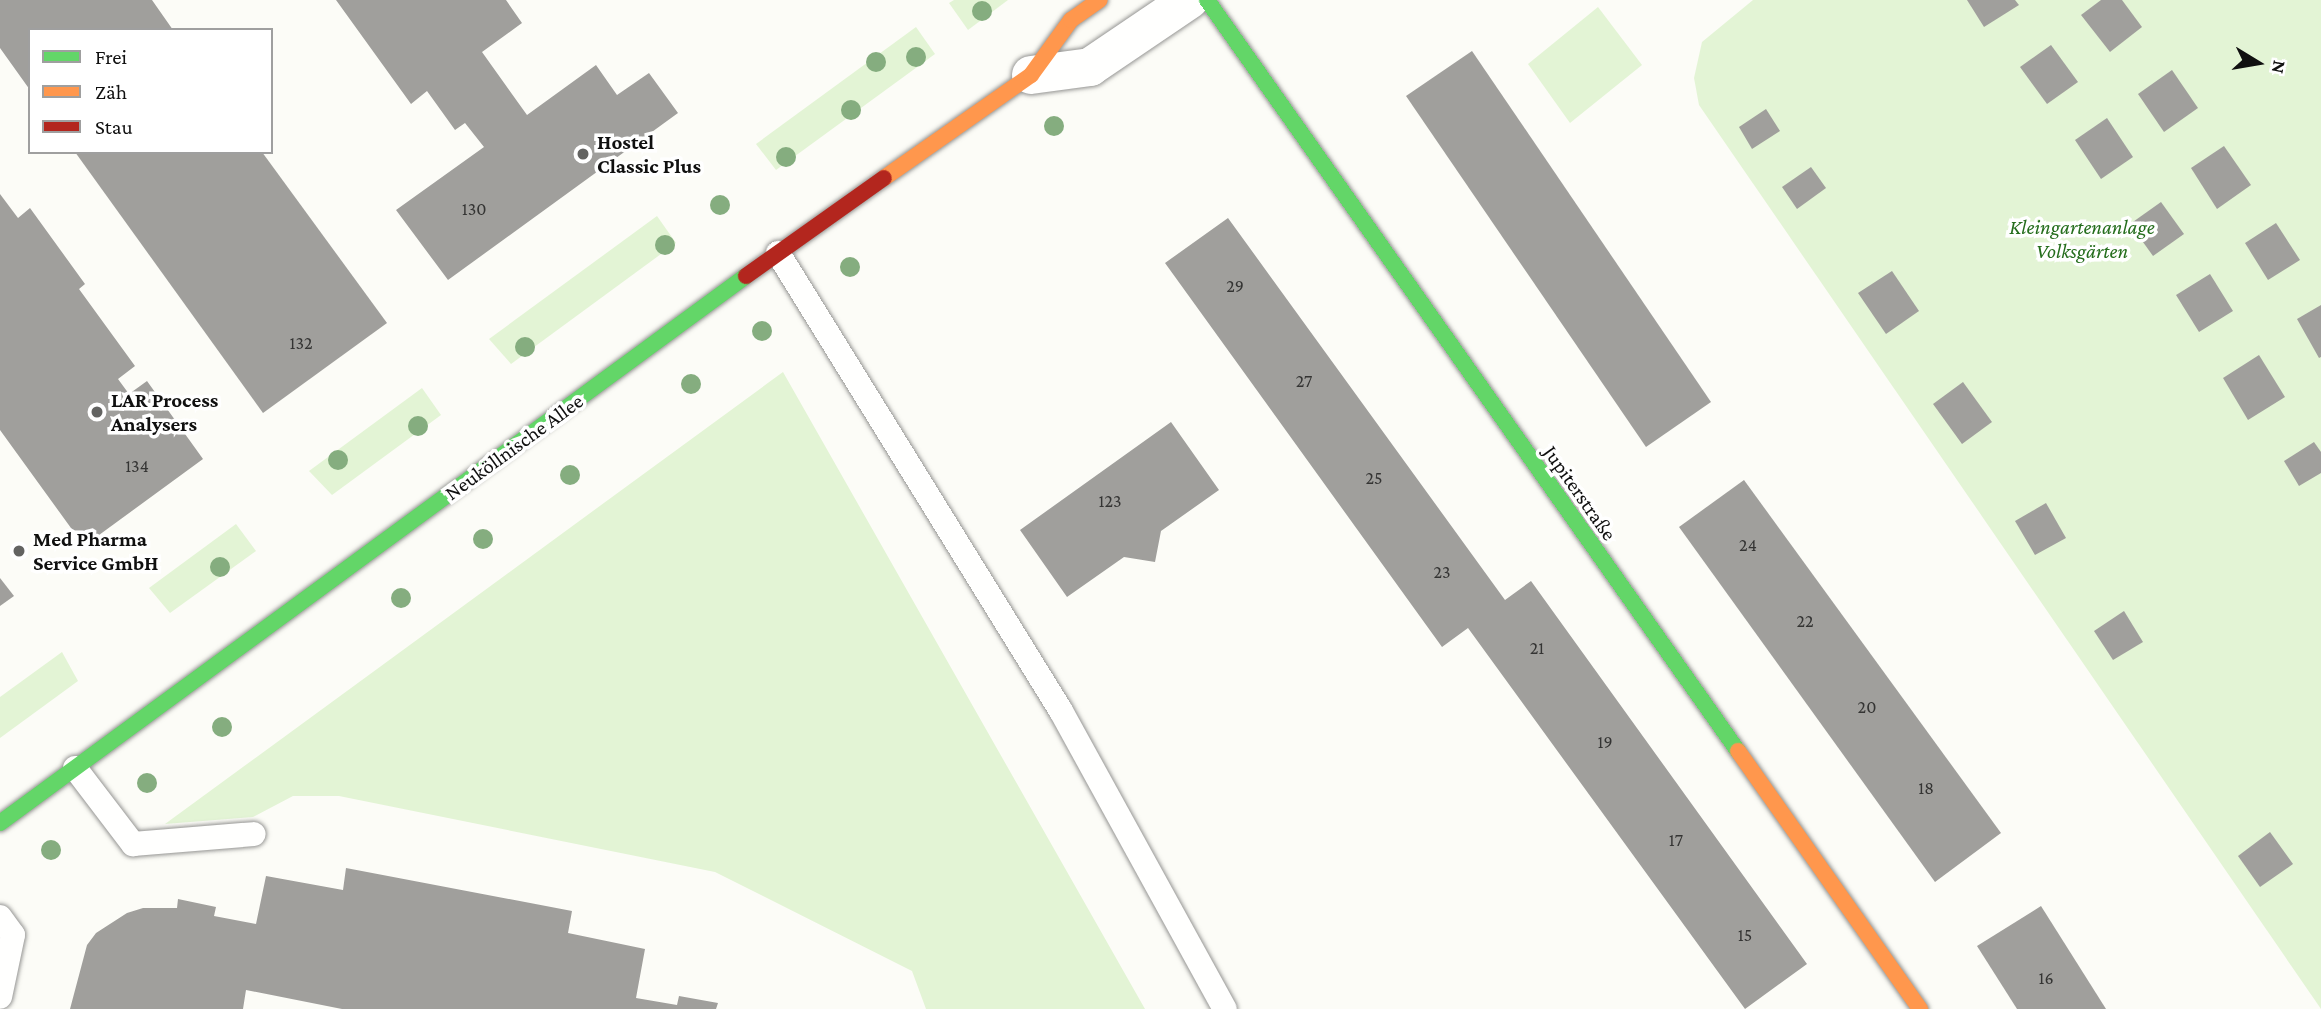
<!DOCTYPE html>
<meta charset="utf-8">
<style>
body{margin:0}
#map{position:relative;width:2321px;height:1009px;overflow:hidden;background:#fcfcf7;font-family:"Crimson Pro",serif}
div>[style]{position:absolute}
.green>*{inset:0;background:#e3f4d5}
.building>*{inset:0;background:#a09f9c}
.roads{filter:drop-shadow(0 0 2px #969694) drop-shadow(0 0 2px #969694)}
.lane>*{height:24px;margin:-12px;padding:0 12px;transform-origin:12px;border-radius:12px;background:#fffffe}
.street>*{height:38px;margin:-19px;padding:0 19px;transform-origin:19px;border-radius:19px;background:#fffffe}
.fast>*{height:16px;margin:-8px;padding:0 8px;transform-origin:8px;border-radius:8px;background:#63d668}
.slow>*{height:16px;margin:-8px;padding:0 8px;transform-origin:8px;border-radius:8px;background:#ff974d}
.jam>*{height:16px;margin:-8px;padding:0 8px;transform-origin:8px;border-radius:8px;background:#b3261e}
.trees>*{width:20px;height:20px;margin:-10px;border-radius:50%;background:#85ad7f}
.dots>*{width:19px;height:19px;translate:-50% -50%;box-sizing:border-box;border:4px solid #fff;border-radius:50%}
span{translate:-50% -50%;white-space:nowrap;text-align:center;line-height:1.15;-webkit-text-stroke:7px #fff;paint-order:stroke}
.number-label{font-size:18px;color:#343433}
.number-label span{-webkit-text-stroke-width:0}
.poi-label{font-size:21px;color:#101010;font-weight:700}
.left{translate:0 -50%;text-align:left}
.park-label{font-size:21px;color:#246d1c;font-style:italic}
.street-label{font-size:21px;color:#101010}
.legend{position:absolute;left:28px;top:28px;width:245px;height:126px;box-sizing:border-box;background:#fff;border:2px solid #9f9f9f;margin:0;padding:9px 12px;list-style:none;font-size:21px;color:#101010}
.legend li{display:flex;align-items:center;gap:14px;height:35px}
.legend b{width:35px;border:2px solid #9f9f9f}
.north{position:absolute;left:2223px;top:28px;width:70px;height:70px;-webkit-text-stroke:5px #fff;paint-order:stroke;rotate:101deg;font-size:19px;font-weight:700;line-height:28px;text-align:center;color:#101010}
.north::after{content:'';display:block;margin:auto;width:24px;height:32px;background:#101010;clip-path:polygon(50% 0,100% 100%,50% 72%,0 100%)}
</style>
<div id="map">
<div class="green">
<i style="clip-path:polygon(954px 0,1008px 0,968px 30px,949px 3px)"></i>
<i style="clip-path:polygon(1753px 0,2321px 0,2321px 1009px,1699px 105px,1694px 78px,1702px 42px)"></i>
<i style="clip-path:polygon(1598px 7px,1642px 65px,1570px 123px,1528px 64px)"></i>
<i style="clip-path:polygon(916px 27px,935px 54px,776px 170px,756px 144px)"></i>
<i style="clip-path:polygon(657px 216px,676px 243px,511px 364px,489px 339px)"></i>
<i style="clip-path:polygon(783px 372px,1145px 1009px,926px 1009px,912px 971px,715px 872px,339px 796px,293px 796px,253px 817px,165px 824px)"></i>
<i style="clip-path:polygon(422px 388px,441px 415px,332px 495px,309px 471px)"></i>
<i style="clip-path:polygon(236px 524px,256px 551px,170px 613px,149px 588px)"></i>
<i style="clip-path:polygon(62px 652px,78px 681px,0 738px,0 697px)"></i>
</div>
<div class="building">
<i style="clip-path:polygon(0 0,152px 0,173px 30px,30px 30px,30px 90px,0 48px)"></i>
<i style="clip-path:polygon(336px 0,506px 0,522px 23px,482px 52px,527px 115px,596px 65px,617px 95px,649px 73px,678px 113px,448px 280px,396px 210px,484px 147px,465px 123px,455px 130px,427px 91px,411px 104px)"></i>
<i style="clip-path:polygon(1967px 0,2015px 0,2019px 5px,1984px 27px)"></i>
<i style="clip-path:polygon(2101px 0,2122px 0,2142px 27px,2110px 52px,2081px 15px)"></i>
<i style="clip-path:polygon(2051px 45px,2078px 82px,2047px 104px,2020px 67px)"></i>
<i style="clip-path:polygon(1472px 51px,1711px 402px,1646px 447px,1406px 96px)"></i>
<i style="clip-path:polygon(2172px 70px,2198px 108px,2164px 132px,2138px 94px)"></i>
<i style="clip-path:polygon(1766px 109px,1780px 131px,1752px 149px,1739px 127px)"></i>
<i style="clip-path:polygon(2107px 118px,2133px 157px,2101px 179px,2075px 140px)"></i>
<i style="clip-path:polygon(2224px 146px,2251px 185px,2217px 209px,2191px 168px)"></i>
<i style="clip-path:polygon(75px 152px,262px 152px,387px 323px,263px 413px)"></i>
<i style="clip-path:polygon(1811px 167px,1826px 188px,1797px 209px,1782px 187px)"></i>
<i style="clip-path:polygon(0 194px,18px 218px,30px 208px,85px 284px,79px 289px,135px 366px,118px 379px,129px 394px,147px 381px,203px 459px,84px 546px,0 430px)"></i>
<i style="clip-path:polygon(2161px 202px,2184px 234px,2153px 256px,2130px 224px)"></i>
<i style="clip-path:polygon(1228px 218px,1505px 600px,1531px 581px,1807px 964px,1745px 1009px,1468px 628px,1442px 647px,1165px 263px)"></i>
<i style="clip-path:polygon(2276px 223px,2300px 260px,2268px 280px,2245px 243px)"></i>
<i style="clip-path:polygon(1892px 271px,1919px 311px,1886px 334px,1858px 293px)"></i>
<i style="clip-path:polygon(2210px 274px,2233px 311px,2199px 332px,2176px 295px)"></i>
<i style="clip-path:polygon(2321px 305px,2321px 357px,2319px 358px,2297px 319px)"></i>
<i style="clip-path:polygon(2259px 355px,2285px 397px,2248px 420px,2223px 378px)"></i>
<i style="clip-path:polygon(1963px 382px,1992px 422px,1962px 444px,1933px 404px)"></i>
<i style="clip-path:polygon(1171px 422px,1219px 490px,1161px 531px,1155px 562px,1124px 557px,1067px 597px,1020px 530px)"></i>
<i style="clip-path:polygon(2314px 442px,2321px 452px,2321px 473px,2299px 486px,2284px 461px)"></i>
<i style="clip-path:polygon(1744px 480px,2001px 833px,1935px 882px,1679px 527px)"></i>
<i style="clip-path:polygon(2046px 503px,2066px 538px,2035px 555px,2015px 521px)"></i>
<i style="clip-path:polygon(0 578px,14px 596px,0 606px)"></i>
<i style="clip-path:polygon(2124px 611px,2143px 642px,2113px 660px,2094px 631px)"></i>
<i style="clip-path:polygon(2270px 832px,2293px 864px,2260px 887px,2238px 856px)"></i>
<i style="clip-path:polygon(346px 868px,572px 911px,568px 933px,645px 949px,636px 998px,677px 1005px,679px 996px,718px 1003px,716px 1009px,342px 1009px,246px 990px,243px 1009px,70px 1009px,87px 945px,96px 933px,127px 913px,143px 908px,177px 908px,178px 899px,216px 907px,214px 916px,256px 924px,266px 876px,343px 890px)"></i>
<i style="clip-path:polygon(2041px 906px,2106px 1009px,2017px 1009px,1977px 946px)"></i>
</div>
<div class="roads">
<div class="lane">
<i style="left:778px;top:253px;width:538px;rotate:58.29deg"></i>
<i style="left:1061px;top:711px;width:340px;rotate:61.2deg"></i>
<i style="left:75px;top:768px;width:96px;rotate:52.7deg"></i>
<i style="left:133px;top:844px;width:121px;rotate:-4.7deg"></i>
<i style="left:0;top:917px;width:22px;rotate:54deg"></i>
<i style="left:13px;top:935px;width:63px;rotate:101.8deg"></i>
</div>
<div class="street">
<i style="left:1031px;top:75px;width:60px;rotate:-7.7deg"></i>
<i style="left:1090px;top:67px;width:120px;rotate:-34.1deg"></i>
</div>
<div class="fast">
<i style="left:1207px;top:0;width:920px;rotate:54.74deg"></i>
<i style="left:0;top:823px;width:925px;rotate:-36.25deg"></i>
</div>
<div class="slow">
<i style="left:884px;top:178px;width:179px;rotate:-35deg"></i>
<i style="left:1031px;top:75px;width:68px;rotate:-54deg"></i>
<i style="left:1071px;top:20px;width:35px;rotate:-35deg"></i>
<i style="left:1738px;top:751px;width:316px;rotate:54.8deg"></i>
</div>
<div class="jam">
<i style="left:746px;top:276px;width:169px;rotate:-35.4deg"></i>
</div>
</div>
<div class="trees">
<i style="left:982px;top:11px"></i>
<i style="left:916px;top:57px"></i>
<i style="left:876px;top:62px"></i>
<i style="left:851px;top:110px"></i>
<i style="left:1054px;top:126px"></i>
<i style="left:786px;top:157px"></i>
<i style="left:720px;top:205px"></i>
<i style="left:665px;top:245px"></i>
<i style="left:850px;top:267px"></i>
<i style="left:762px;top:331px"></i>
<i style="left:525px;top:347px"></i>
<i style="left:691px;top:384px"></i>
<i style="left:418px;top:426px"></i>
<i style="left:338px;top:460px"></i>
<i style="left:570px;top:475px"></i>
<i style="left:483px;top:539px"></i>
<i style="left:220px;top:567px"></i>
<i style="left:401px;top:598px"></i>
<i style="left:222px;top:727px"></i>
<i style="left:147px;top:783px"></i>
<i style="left:51px;top:850px"></i>
</div>
<div class="dots">
<i style="left:583px;top:154px;background:#636361"></i>
<i style="left:97px;top:412px;background:#636361"></i>
<i style="left:19px;top:551px;background:#636361"></i>
</div>
<div class="number-label">
<span style="left:474px;top:209px">130</span>
<span style="left:1235px;top:286px">29</span>
<span style="left:301px;top:343px">132</span>
<span style="left:1304px;top:381px">27</span>
<span style="left:137px;top:466px">134</span>
<span style="left:1374px;top:478px">25</span>
<span style="left:1110px;top:501px">123</span>
<span style="left:1748px;top:545px">24</span>
<span style="left:1442px;top:572px">23</span>
<span style="left:1805px;top:621px">22</span>
<span style="left:1537px;top:648px">21</span>
<span style="left:1867px;top:707px">20</span>
<span style="left:1605px;top:742px">19</span>
<span style="left:1926px;top:788px">18</span>
<span style="left:1676px;top:840px">17</span>
<span style="left:1745px;top:935px">15</span>
<span style="left:2046px;top:978px">16</span>
</div>
<div class="poi-label">
<span class="left" style="left:597px;top:154px">Hostel<br>Classic Plus</span>
<span class="left" style="left:111px;top:412px">LAR Process<br>Analysers</span>
<span class="left" style="left:33px;top:551px">Med Pharma<br>Service GmbH</span>
</div>
<div class="park-label">
<span style="left:2082px;top:239px">Kleingartenanlage<br>Volksgärten</span>
</div>
<div class="street-label">
<span style="left:514px;top:447px;rotate:-36deg">Neuköllnische Allee</span>
<span style="left:1580px;top:493px;rotate:55deg">Jupiterstraße</span>
</div>
<ul class="legend">
<li><b style="height:9px;background:#63d668"></b>Frei</li>
<li><b style="height:9px;background:#ff974d"></b>Zäh</li>
<li><b style="height:9px;background:#b3261e"></b>Stau</li>
</ul>
<div class="north">N</div>
</div>
